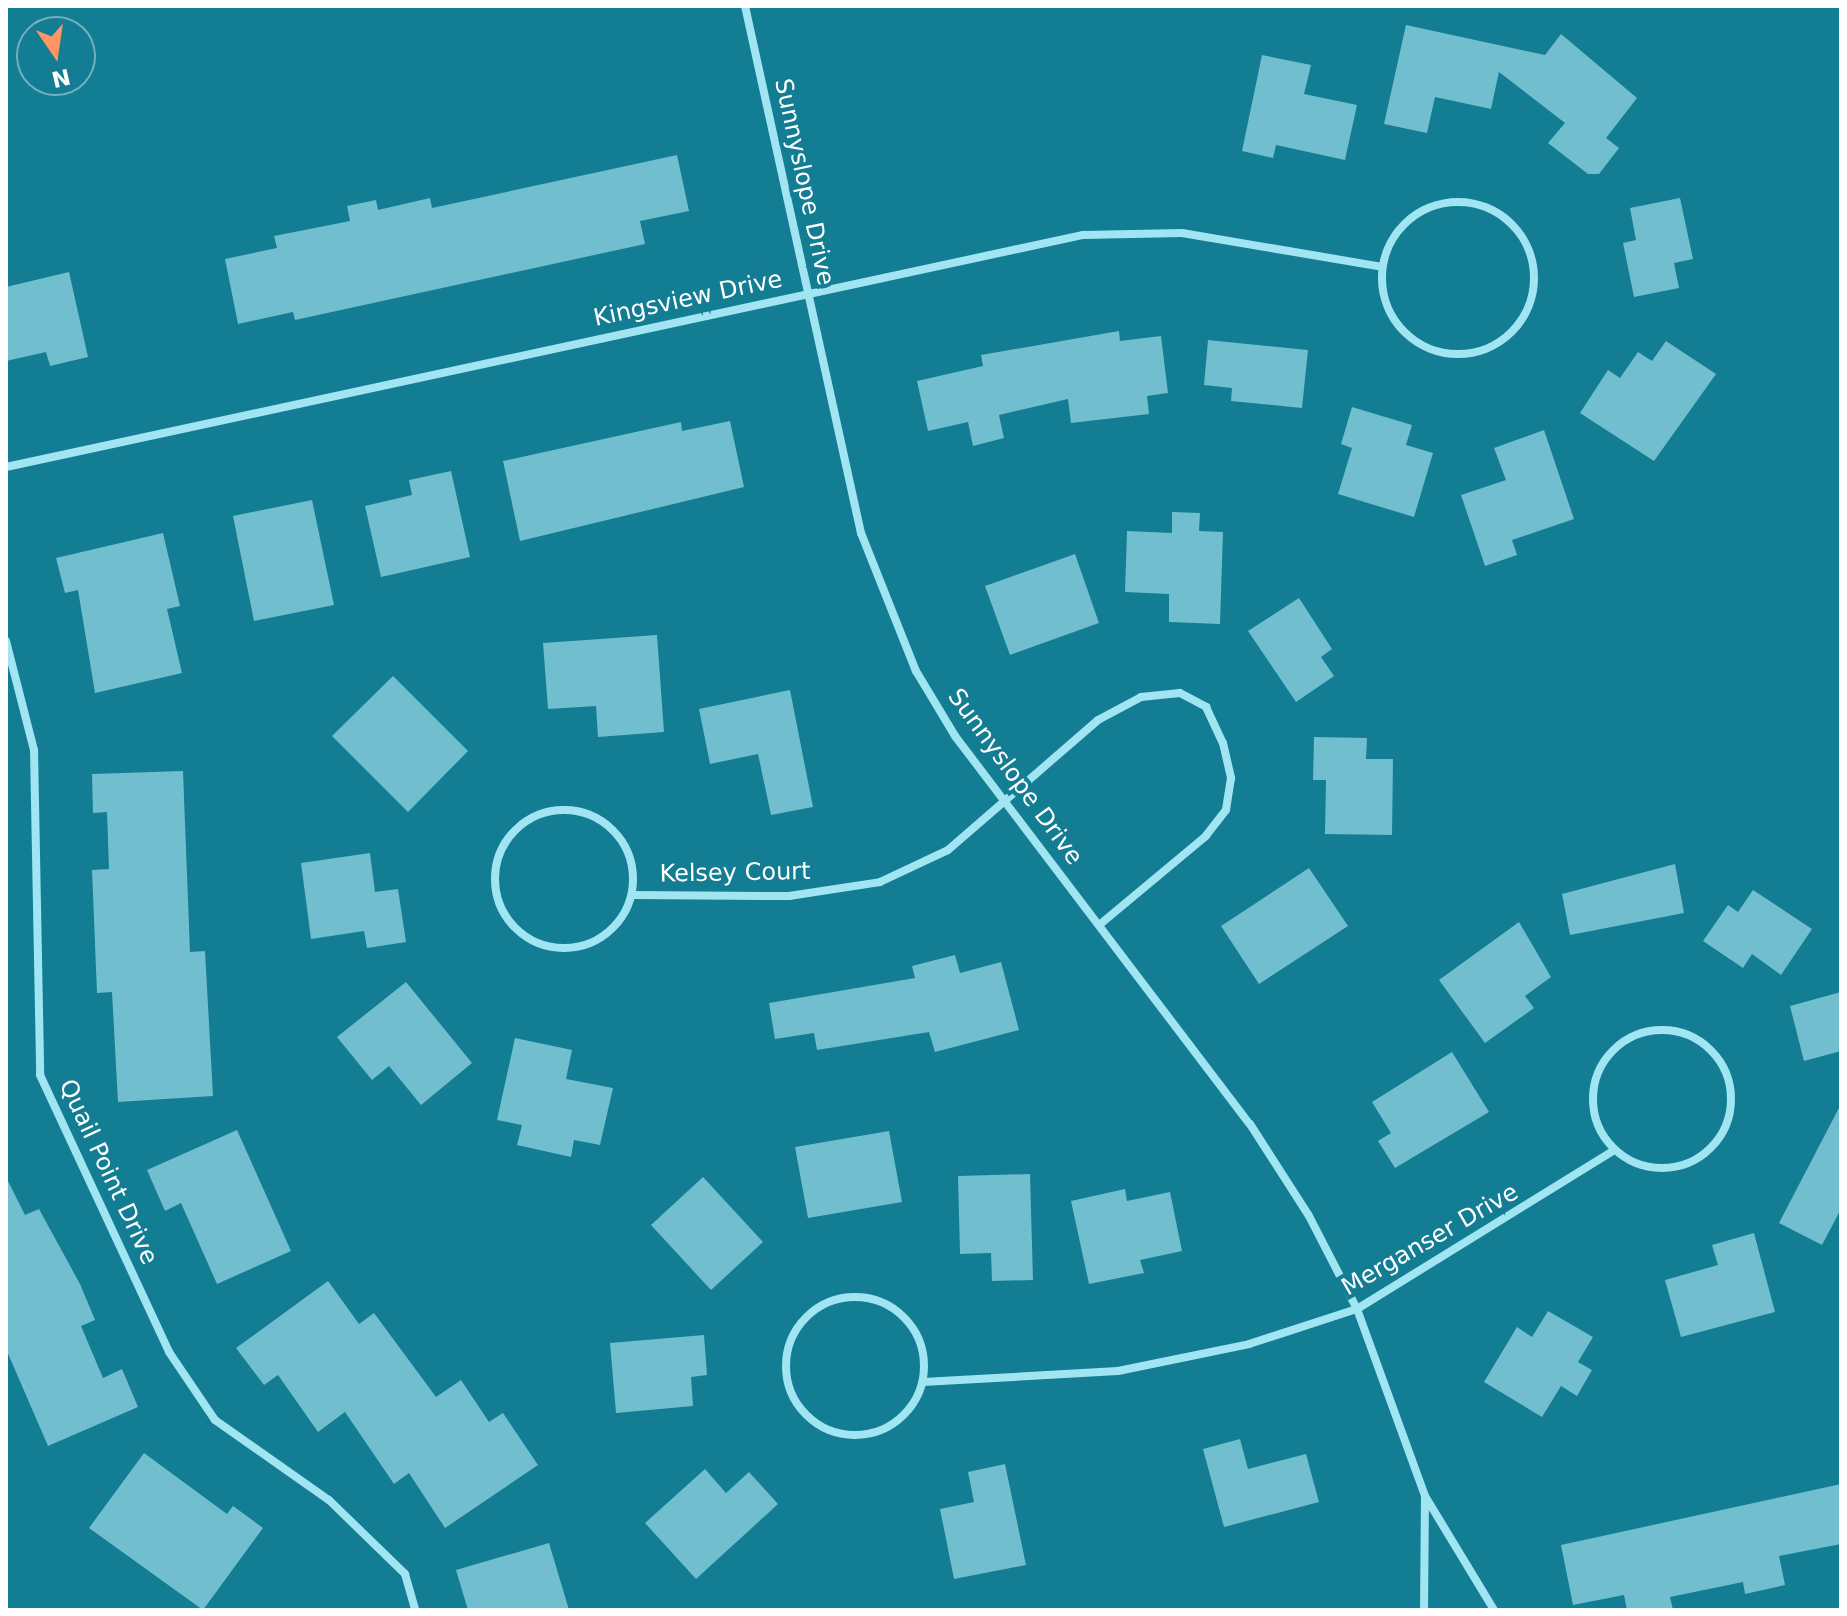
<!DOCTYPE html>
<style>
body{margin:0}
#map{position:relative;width:1847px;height:1616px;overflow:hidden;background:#137d93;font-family:"DejaVu Sans",sans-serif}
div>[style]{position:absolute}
.building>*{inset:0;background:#71bece}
.minor>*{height:8px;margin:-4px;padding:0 4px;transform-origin:4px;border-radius:4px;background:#a1e5f2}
.minor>.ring{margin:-4px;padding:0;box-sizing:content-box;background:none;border:8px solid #a1e5f2;border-radius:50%}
span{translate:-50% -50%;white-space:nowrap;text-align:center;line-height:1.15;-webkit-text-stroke:8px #137d93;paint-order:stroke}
.street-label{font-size:24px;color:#fff}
.frame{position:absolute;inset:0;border:8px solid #fff;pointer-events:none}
.north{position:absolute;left:16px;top:16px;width:80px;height:80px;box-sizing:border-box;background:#137d93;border:2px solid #71b1be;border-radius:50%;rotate:167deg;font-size:22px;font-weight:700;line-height:32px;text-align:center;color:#fff}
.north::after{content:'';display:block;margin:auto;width:28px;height:36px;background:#ff9562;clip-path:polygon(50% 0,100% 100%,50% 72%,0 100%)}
</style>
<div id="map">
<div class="building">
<i style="clip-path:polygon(1406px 25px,1545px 55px,1561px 34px,1637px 98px,1606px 138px,1619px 148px,1599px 174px,1588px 174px,1548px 143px,1565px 123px,1499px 72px,1491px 109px,1435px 97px,1427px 133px,1384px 124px)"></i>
<i style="clip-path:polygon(1262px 55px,1311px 65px,1304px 94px,1357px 105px,1345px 160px,1276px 145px,1273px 158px,1242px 151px)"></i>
<i style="clip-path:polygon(677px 155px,689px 211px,640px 221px,645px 244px,295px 320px,293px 312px,238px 324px,225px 259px,277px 248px,274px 236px,350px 221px,347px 206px,376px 200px,378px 210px,430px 198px,432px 208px)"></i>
<i style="clip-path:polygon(1680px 198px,1693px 259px,1674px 263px,1679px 288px,1634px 297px,1623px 243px,1636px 240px,1630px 208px)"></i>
<i style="clip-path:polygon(69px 272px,88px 357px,50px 366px,46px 352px,6px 361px,6px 287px)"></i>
<i style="clip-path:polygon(1119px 331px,1120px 341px,1161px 336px,1168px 393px,1147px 396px,1149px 414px,1071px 423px,1068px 399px,999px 415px,1004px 438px,973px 446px,968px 422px,928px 431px,917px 381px,983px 366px,981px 355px)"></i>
<i style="clip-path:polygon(1208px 340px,1308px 350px,1302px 408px,1231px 401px,1232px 388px,1204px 385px)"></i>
<i style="clip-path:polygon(1666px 341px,1716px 374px,1654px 461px,1580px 413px,1608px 370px,1620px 378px,1638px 352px,1652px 361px)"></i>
<i style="clip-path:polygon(1352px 407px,1412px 425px,1406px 445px,1433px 453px,1414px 517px,1338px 494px,1352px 448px,1341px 444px)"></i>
<i style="clip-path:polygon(730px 421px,744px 487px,520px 541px,503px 461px,681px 422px,682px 431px)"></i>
<i style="clip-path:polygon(1544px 430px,1574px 519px,1512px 540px,1517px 555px,1485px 566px,1461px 495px,1506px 480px,1494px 448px)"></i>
<i style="clip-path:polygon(451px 471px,470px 557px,381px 577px,365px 506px,412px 495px,409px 480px)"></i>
<i style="clip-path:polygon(312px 500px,334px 605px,254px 621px,233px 516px)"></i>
<i style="clip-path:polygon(1172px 512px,1200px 513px,1199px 531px,1223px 532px,1220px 624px,1169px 622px,1169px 594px,1125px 592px,1127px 531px,1172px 533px)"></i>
<i style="clip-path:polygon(163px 533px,180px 606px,167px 609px,182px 673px,95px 693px,78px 590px,65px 593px,56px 558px)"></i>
<i style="clip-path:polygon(1075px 554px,1099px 623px,1010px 655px,985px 586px)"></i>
<i style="clip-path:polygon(1299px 598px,1332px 649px,1321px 657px,1334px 676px,1296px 702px,1248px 631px)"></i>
<i style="clip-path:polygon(657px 635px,664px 732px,598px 737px,596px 706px,548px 709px,543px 643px)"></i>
<i style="clip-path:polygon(393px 676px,468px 751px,408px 812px,332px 736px)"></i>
<i style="clip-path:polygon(790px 690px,813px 807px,771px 815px,758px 754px,710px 764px,699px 709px)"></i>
<i style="clip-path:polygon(1314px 737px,1367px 738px,1366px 759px,1393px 759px,1392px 835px,1325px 834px,1326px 780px,1313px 780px)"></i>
<i style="clip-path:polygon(183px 771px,190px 952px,205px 951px,213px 1096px,118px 1102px,112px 992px,97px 993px,92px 870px,109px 869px,107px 812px,93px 813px,92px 774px)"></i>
<i style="clip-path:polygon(370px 853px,375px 892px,398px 889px,406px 942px,367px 948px,364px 931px,311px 939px,301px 863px)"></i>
<i style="clip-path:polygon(1675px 864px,1684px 913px,1570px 935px,1562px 894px)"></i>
<i style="clip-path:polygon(1309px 868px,1348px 926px,1259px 984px,1221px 926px)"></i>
<i style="clip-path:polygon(1753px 890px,1812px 929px,1781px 975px,1752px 954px,1743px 968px,1703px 941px,1728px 905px,1738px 912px)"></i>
<i style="clip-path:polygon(1519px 922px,1551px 977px,1525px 996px,1534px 1008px,1485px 1043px,1439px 980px)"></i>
<i style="clip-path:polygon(955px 955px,960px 973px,1001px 962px,1019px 1030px,935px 1052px,929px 1032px,817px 1050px,814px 1033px,775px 1039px,769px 1003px,915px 978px,912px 966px)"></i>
<i style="clip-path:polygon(406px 982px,472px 1063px,421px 1105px,389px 1066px,372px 1080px,337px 1037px)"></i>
<i style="clip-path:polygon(1841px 992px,1841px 1051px,1804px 1061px,1790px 1006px)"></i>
<i style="clip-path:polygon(515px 1038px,572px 1050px,566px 1079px,613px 1088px,600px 1145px,574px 1140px,571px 1157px,517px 1145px,522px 1125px,497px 1120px)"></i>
<i style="clip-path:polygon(1452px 1052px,1489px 1112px,1395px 1168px,1378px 1141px,1391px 1133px,1372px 1102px)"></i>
<i style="clip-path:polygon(1841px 1104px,1841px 1209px,1822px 1245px,1779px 1223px)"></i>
<i style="clip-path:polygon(237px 1130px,291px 1251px,217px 1284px,181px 1203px,165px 1211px,147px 1170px)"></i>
<i style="clip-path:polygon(889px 1131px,902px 1202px,808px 1218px,795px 1147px)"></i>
<i style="clip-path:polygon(1030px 1174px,1033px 1280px,992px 1281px,991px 1253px,960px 1254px,958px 1176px)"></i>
<i style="clip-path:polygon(6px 1177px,25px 1215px,39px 1209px,80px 1284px,95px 1320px,81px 1326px,103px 1378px,122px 1369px,138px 1407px,48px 1446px,6px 1349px)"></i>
<i style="clip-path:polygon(703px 1177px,763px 1242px,711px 1290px,651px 1225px)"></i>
<i style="clip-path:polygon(1125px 1189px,1127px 1201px,1170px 1192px,1182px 1251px,1140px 1260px,1144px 1273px,1089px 1284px,1071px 1201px)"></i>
<i style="clip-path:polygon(1754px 1233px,1775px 1312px,1681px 1337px,1665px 1280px,1718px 1265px,1712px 1245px)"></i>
<i style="clip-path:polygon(328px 1281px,359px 1324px,374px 1313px,436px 1397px,461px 1380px,489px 1422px,503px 1413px,538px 1465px,445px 1528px,409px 1473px,394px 1484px,345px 1412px,318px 1432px,278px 1375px,264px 1385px,236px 1348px)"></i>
<i style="clip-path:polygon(1548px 1311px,1593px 1337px,1578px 1362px,1592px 1370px,1577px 1396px,1561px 1386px,1542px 1417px,1484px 1382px,1517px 1327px,1532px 1337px)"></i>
<i style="clip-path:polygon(704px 1335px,707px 1375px,691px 1377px,693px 1406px,616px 1413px,610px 1343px)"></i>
<i style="clip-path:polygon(1240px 1439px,1248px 1469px,1306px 1454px,1319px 1502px,1224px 1527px,1203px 1449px)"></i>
<i style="clip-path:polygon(144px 1453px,227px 1514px,233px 1506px,263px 1528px,203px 1610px,89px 1528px)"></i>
<i style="clip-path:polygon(1005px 1464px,1026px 1565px,954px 1579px,940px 1509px,974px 1502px,968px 1472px)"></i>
<i style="clip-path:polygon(705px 1469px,726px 1493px,749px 1472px,778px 1504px,696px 1579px,645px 1523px)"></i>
<i style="clip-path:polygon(1841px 1484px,1841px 1544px,1779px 1556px,1785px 1585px,1745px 1594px,1743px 1582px,1670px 1597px,1673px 1610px,1627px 1610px,1624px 1595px,1573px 1605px,1561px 1545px)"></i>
<i style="clip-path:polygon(549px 1543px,569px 1610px,468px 1610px,456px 1570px)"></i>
</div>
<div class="minor">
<i style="left:745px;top:6px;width:540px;rotate:77.59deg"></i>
<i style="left:861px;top:533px;width:149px;rotate:68.3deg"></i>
<i style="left:916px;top:671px;width:76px;rotate:59deg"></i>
<i style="left:955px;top:736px;width:487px;rotate:52.8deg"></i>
<i style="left:1250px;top:1124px;width:109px;rotate:57.3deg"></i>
<i style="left:1309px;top:1216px;width:105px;rotate:62.7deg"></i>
<i style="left:1357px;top:1309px;width:199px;rotate:70deg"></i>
<i style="left:1425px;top:1496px;width:133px;rotate:58.8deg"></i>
<i class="ring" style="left:1382px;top:202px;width:144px;height:144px"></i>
<i style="left:6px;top:467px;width:1102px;rotate:-12.16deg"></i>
<i style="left:1083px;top:235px;width:99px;rotate:-1.2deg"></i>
<i style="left:1182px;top:233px;width:203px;rotate:9.6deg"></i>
<i style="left:6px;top:641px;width:113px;rotate:75.6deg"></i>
<i style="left:34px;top:750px;width:325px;rotate:88.9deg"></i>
<i style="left:40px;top:1075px;width:306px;rotate:65deg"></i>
<i style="left:169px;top:1352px;width:82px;rotate:55.9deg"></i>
<i style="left:215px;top:1420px;width:139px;rotate:35.1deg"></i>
<i style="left:329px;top:1500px;width:106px;rotate:44.2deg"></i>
<i style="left:405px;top:1574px;width:37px;rotate:74deg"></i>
<i class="ring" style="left:495px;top:810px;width:130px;height:130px"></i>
<i style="left:632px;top:895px;width:157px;rotate:0.4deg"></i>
<i style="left:789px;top:896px;width:92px;rotate:-8.7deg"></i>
<i style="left:880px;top:882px;width:75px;rotate:-25.2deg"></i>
<i style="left:948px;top:850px;width:198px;rotate:-40.9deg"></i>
<i style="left:1098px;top:720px;width:49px;rotate:-28.1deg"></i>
<i style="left:1141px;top:697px;width:39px;rotate:-6deg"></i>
<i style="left:1180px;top:693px;width:30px;rotate:28deg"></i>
<i style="left:1206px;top:707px;width:40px;rotate:65deg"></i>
<i style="left:1223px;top:743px;width:36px;rotate:77deg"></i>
<i style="left:1231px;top:778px;width:32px;rotate:99deg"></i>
<i style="left:1226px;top:810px;width:33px;rotate:128deg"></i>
<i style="left:1206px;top:836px;width:139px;rotate:140.2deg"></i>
<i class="ring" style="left:1593px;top:1030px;width:130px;height:130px"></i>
<i class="ring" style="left:786px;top:1297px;width:130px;height:130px"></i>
<i style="left:923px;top:1382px;width:195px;rotate:-3.2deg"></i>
<i style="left:1118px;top:1371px;width:134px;rotate:-11.6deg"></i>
<i style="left:1249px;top:1344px;width:114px;rotate:-18deg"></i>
<i style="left:1357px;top:1309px;width:302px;rotate:-31.7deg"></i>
<i style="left:1424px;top:1610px;width:113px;rotate:-89.5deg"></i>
</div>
<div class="street-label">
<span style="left:804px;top:182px;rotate:78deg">Sunnyslope Drive</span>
<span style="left:688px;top:299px;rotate:-12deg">Kingsview Drive</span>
<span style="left:1015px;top:777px;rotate:54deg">Sunnyslope Drive</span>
<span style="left:735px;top:873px;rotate:-1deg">Kelsey Court</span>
<span style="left:108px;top:1172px;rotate:65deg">Quail Point Drive</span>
<span style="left:1430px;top:1240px;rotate:-30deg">Merganser Drive</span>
</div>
<div class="frame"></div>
<div class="north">N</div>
</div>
